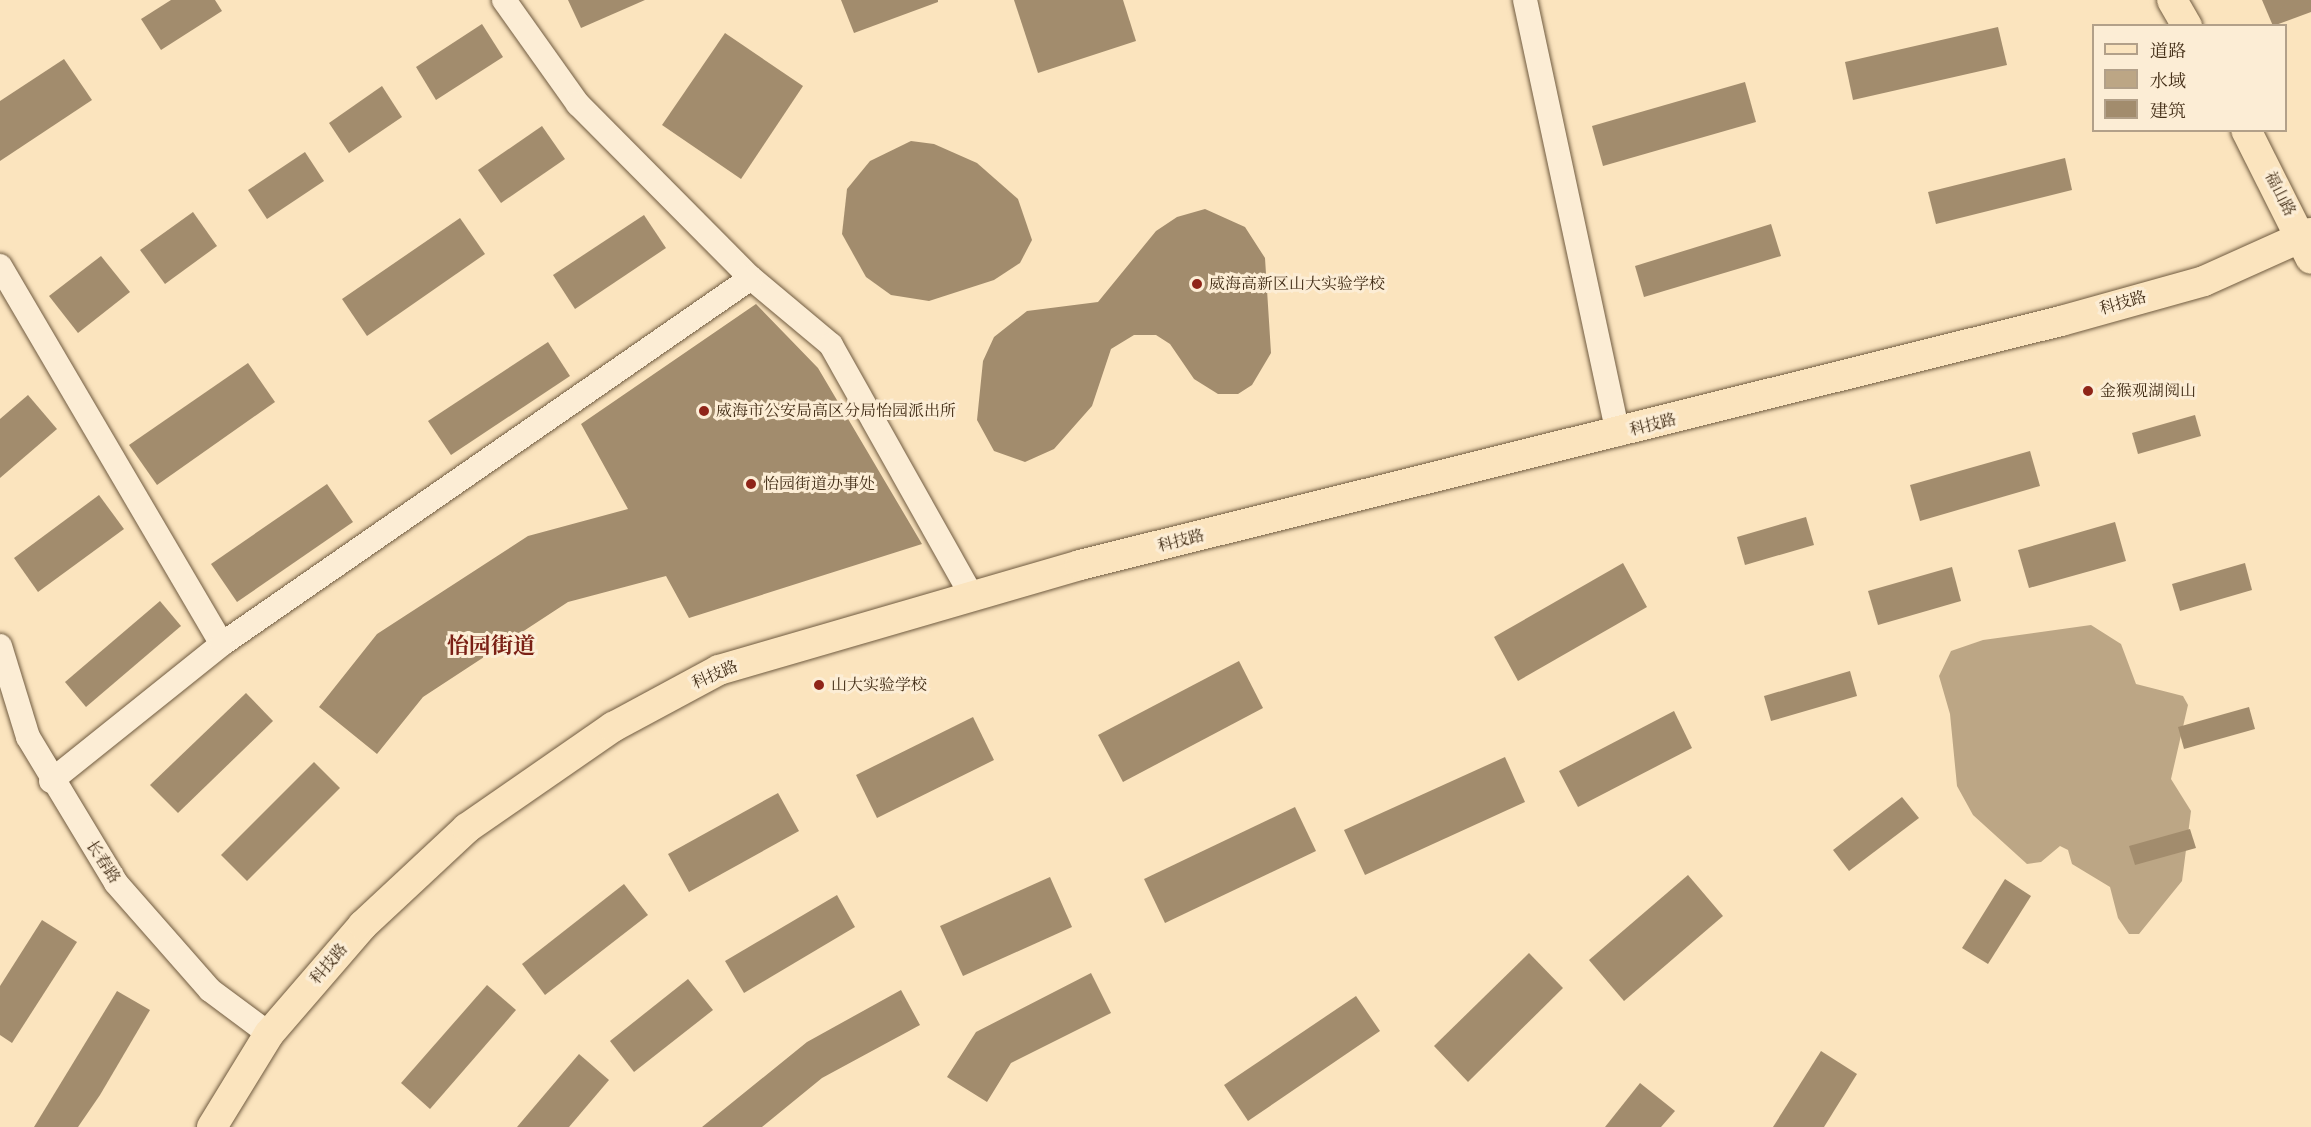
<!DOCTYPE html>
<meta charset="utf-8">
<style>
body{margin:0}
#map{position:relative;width:2311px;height:1127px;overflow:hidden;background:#fbe4be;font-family:"IM FELL French Canon","Noto Serif SC",serif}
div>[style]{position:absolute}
.water>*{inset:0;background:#bca685}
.building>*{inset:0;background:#a28c6d}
.roads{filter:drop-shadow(0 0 2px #705b40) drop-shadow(0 0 2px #705b40)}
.minor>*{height:24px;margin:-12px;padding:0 12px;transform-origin:12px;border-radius:12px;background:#fcedd5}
.major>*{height:30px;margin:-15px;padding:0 15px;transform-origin:15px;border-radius:15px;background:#fbe4be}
.dots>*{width:16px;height:16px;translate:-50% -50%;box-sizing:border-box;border:3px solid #fcedd5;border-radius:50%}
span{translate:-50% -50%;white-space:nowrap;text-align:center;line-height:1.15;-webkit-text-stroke:6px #fcedd5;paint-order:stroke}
.street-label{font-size:16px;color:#422d16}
.poi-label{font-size:16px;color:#422d16}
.left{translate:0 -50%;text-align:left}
.district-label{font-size:22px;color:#7a1f14;font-weight:700}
.legend{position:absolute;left:2092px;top:24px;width:195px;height:108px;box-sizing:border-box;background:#fcedd5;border:2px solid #b2a089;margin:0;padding:8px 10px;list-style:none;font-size:18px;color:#422d16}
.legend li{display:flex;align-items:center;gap:12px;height:30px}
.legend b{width:30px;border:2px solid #b2a089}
</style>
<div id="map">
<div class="water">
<i style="clip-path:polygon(2091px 625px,2121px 644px,2136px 684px,2183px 696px,2188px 705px,2171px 779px,2191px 811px,2182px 881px,2139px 934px,2129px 934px,2118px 918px,2110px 887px,2072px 864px,2068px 850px,2060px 846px,2041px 862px,2027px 864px,1973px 815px,1957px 786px,1950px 714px,1939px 676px,1951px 651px,1983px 640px)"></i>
</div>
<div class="building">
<i style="clip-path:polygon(171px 0,215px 0,222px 11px,161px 50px,141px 19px)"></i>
<i style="clip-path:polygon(568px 0,645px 0,581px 28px)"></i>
<i style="clip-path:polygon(841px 0,938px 0,938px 2px,854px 33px)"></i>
<i style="clip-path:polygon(1014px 0,1123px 0,1136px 41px,1038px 73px)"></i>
<i style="clip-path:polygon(2262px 0,2311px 0,2311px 12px,2273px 26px)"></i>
<i style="clip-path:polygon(482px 24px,503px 57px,436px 100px,416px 67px)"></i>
<i style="clip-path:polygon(1998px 27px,2007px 65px,1853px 100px,1845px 62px)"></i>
<i style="clip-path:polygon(725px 33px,803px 86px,741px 179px,662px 125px)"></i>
<i style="clip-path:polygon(64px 59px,92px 100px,0 161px,0 101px)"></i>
<i style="clip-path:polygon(1745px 82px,1756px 122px,1603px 166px,1592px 126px)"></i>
<i style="clip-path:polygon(382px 86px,402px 117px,349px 153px,329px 123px)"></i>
<i style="clip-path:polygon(542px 126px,565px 159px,501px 203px,478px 170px)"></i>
<i style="clip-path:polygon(911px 141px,934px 144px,977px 163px,1018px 199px,1032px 240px,1020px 263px,994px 280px,929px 301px,891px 295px,866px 277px,842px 234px,847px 189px,870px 161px)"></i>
<i style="clip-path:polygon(305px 152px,324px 181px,267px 219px,248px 190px)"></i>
<i style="clip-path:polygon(2065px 158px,2072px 190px,1936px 224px,1928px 192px)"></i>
<i style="clip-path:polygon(1205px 209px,1245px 227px,1265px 258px,1271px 353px,1252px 385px,1238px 394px,1218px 394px,1194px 379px,1170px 344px,1156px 335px,1134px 335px,1111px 349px,1092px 406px,1054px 449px,1025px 462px,994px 451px,977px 420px,983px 361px,994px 337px,1027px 311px,1098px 302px,1156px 231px,1177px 217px)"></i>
<i style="clip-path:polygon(193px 212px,217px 246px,165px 284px,140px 250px)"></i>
<i style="clip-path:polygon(644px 215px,666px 248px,575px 309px,553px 275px)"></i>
<i style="clip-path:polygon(460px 218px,485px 254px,367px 336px,342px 299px)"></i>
<i style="clip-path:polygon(1771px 224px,1781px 256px,1644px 297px,1635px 266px)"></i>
<i style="clip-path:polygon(101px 256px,130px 292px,78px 333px,49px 296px)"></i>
<i style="clip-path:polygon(756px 304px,818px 368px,922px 544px,689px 618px,666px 576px,568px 602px,423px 697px,377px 754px,319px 707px,377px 634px,528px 536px,628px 509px,581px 424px)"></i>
<i style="clip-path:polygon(548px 342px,570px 376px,451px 455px,428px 421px)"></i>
<i style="clip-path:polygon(248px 363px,275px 402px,157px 485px,129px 445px)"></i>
<i style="clip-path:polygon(28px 395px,57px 429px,0 478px,0 419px)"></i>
<i style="clip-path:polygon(2195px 415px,2201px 436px,2138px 454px,2132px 433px)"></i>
<i style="clip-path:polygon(2030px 451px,2040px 486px,1920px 521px,1910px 485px)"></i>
<i style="clip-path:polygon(327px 484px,353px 522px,237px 602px,211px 564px)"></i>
<i style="clip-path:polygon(99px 495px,124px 529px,38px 592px,14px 558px)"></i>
<i style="clip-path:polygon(1806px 517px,1814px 545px,1745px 565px,1737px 537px)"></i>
<i style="clip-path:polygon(2115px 522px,2126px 561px,2029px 588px,2018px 550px)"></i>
<i style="clip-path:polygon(1623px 563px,1647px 607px,1518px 681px,1494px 637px)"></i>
<i style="clip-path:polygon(2245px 563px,2252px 590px,2180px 611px,2172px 584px)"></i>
<i style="clip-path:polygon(1952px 567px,1961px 601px,1878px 625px,1868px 591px)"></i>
<i style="clip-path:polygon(160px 601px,181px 626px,86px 707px,65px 682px)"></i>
<i style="clip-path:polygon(1239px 661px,1263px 708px,1123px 782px,1098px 735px)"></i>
<i style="clip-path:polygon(1850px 671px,1857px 696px,1771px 721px,1764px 696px)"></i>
<i style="clip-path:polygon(246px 693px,273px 721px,178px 813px,150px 785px)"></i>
<i style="clip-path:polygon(2249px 707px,2255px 729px,2184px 749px,2178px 727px)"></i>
<i style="clip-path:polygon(1674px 711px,1692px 748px,1578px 807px,1559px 771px)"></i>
<i style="clip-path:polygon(973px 717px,994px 760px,877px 818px,856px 775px)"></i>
<i style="clip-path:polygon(1505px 757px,1525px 802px,1365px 875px,1344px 830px)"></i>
<i style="clip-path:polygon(314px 762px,340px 788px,247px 881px,221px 855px)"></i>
<i style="clip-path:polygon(778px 793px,799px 831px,689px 892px,668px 854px)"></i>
<i style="clip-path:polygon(1902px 797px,1919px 818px,1849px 871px,1833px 850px)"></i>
<i style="clip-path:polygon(1295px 807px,1316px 851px,1165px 923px,1144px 879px)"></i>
<i style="clip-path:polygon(2190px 829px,2196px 848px,2135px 865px,2129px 846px)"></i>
<i style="clip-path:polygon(1688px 875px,1723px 916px,1624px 1001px,1589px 960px)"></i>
<i style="clip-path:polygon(1050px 877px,1072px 927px,963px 976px,940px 926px)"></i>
<i style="clip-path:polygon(2005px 879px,2031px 896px,1988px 964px,1962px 948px)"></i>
<i style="clip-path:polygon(624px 884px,648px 915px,545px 995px,522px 964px)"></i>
<i style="clip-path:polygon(837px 895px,855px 927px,744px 993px,725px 961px)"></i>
<i style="clip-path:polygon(42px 920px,77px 942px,12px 1043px,0 1035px,0 986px)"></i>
<i style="clip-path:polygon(1529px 953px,1563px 988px,1468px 1082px,1434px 1046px)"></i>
<i style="clip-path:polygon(1091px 973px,1111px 1013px,1011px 1063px,987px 1102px,947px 1077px,976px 1032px)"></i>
<i style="clip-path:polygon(688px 979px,713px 1010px,634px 1072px,610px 1041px)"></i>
<i style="clip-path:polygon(487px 985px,516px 1010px,430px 1109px,401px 1083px)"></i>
<i style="clip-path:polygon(901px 990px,920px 1025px,822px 1078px,762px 1127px,702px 1127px,807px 1042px)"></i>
<i style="clip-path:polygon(117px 991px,150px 1010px,100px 1095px,78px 1127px,34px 1127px)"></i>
<i style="clip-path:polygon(1356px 996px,1380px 1031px,1248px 1121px,1224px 1085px)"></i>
<i style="clip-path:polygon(1821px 1051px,1857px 1074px,1824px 1127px,1773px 1127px)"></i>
<i style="clip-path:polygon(579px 1054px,609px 1080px,569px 1127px,517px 1127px)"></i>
<i style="clip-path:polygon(1640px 1083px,1675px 1111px,1661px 1127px,1605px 1127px)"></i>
</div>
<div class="roads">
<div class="minor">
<i style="left:504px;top:0;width:128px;rotate:54.6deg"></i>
<i style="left:578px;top:104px;width:245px;rotate:45.2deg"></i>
<i style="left:751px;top:278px;width:104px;rotate:39.9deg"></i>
<i style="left:831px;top:345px;width:288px;rotate:60.7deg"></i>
<i style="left:1525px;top:0;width:444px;rotate:77.9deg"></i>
<i style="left:0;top:266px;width:438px;rotate:59.6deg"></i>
<i style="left:0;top:646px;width:95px;rotate:72.9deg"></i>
<i style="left:28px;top:737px;width:170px;rotate:58.9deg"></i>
<i style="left:116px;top:883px;width:142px;rotate:48.7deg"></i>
<i style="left:210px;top:990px;width:74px;rotate:36.7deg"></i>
<i style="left:51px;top:781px;width:219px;rotate:-38.7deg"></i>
<i style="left:222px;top:644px;width:643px;rotate:-34.68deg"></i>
</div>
<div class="major">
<i style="left:2172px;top:0;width:30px;rotate:60deg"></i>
<i style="left:2246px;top:130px;width:144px;rotate:63.3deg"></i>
<i style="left:212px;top:1127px;width:109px;rotate:-58.5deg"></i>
<i style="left:269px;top:1034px;width:144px;rotate:-49.2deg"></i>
<i style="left:363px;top:925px;width:142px;rotate:-43deg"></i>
<i style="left:467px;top:828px;width:178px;rotate:-34.7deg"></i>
<i style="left:613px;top:727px;width:120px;rotate:-28.3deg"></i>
<i style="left:719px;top:670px;width:376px;rotate:-16.2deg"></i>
<i style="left:1080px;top:565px;width:1011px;rotate:-13.97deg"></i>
<i style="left:2061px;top:321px;width:148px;rotate:-15.6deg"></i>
<i style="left:2204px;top:281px;width:117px;rotate:-24.2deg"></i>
</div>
</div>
<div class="dots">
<i style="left:1197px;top:284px;background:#8f2418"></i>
<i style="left:2088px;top:391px;background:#8f2418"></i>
<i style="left:704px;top:411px;background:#8f2418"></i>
<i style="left:751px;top:484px;background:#8f2418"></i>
<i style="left:819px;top:685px;background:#8f2418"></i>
</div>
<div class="street-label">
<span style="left:2280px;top:194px;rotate:63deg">福山路</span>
<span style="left:2123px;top:303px;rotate:-16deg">科技路</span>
<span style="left:1653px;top:425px;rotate:-14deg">科技路</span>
<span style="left:1181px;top:541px;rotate:-14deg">科技路</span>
<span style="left:715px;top:675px;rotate:-23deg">科技路</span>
<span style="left:103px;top:862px;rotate:57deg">长春路</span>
<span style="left:329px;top:964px;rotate:-49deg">科技路</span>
</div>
<div class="poi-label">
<span class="left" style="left:1209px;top:284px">威海高新区山大实验学校</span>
<span class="left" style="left:2100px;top:391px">金猴观湖阅山</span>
<span class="left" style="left:716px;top:411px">威海市公安局高区分局怡园派出所</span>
<span class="left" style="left:763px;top:484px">怡园街道办事处</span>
<span class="left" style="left:831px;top:685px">山大实验学校</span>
</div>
<div class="district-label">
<span style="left:491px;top:647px">怡园街道</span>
</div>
<ul class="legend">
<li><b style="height:8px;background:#fbe4be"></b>道路</li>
<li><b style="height:16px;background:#bca685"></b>水域</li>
<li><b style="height:16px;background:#a28c6d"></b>建筑</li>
</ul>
</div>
